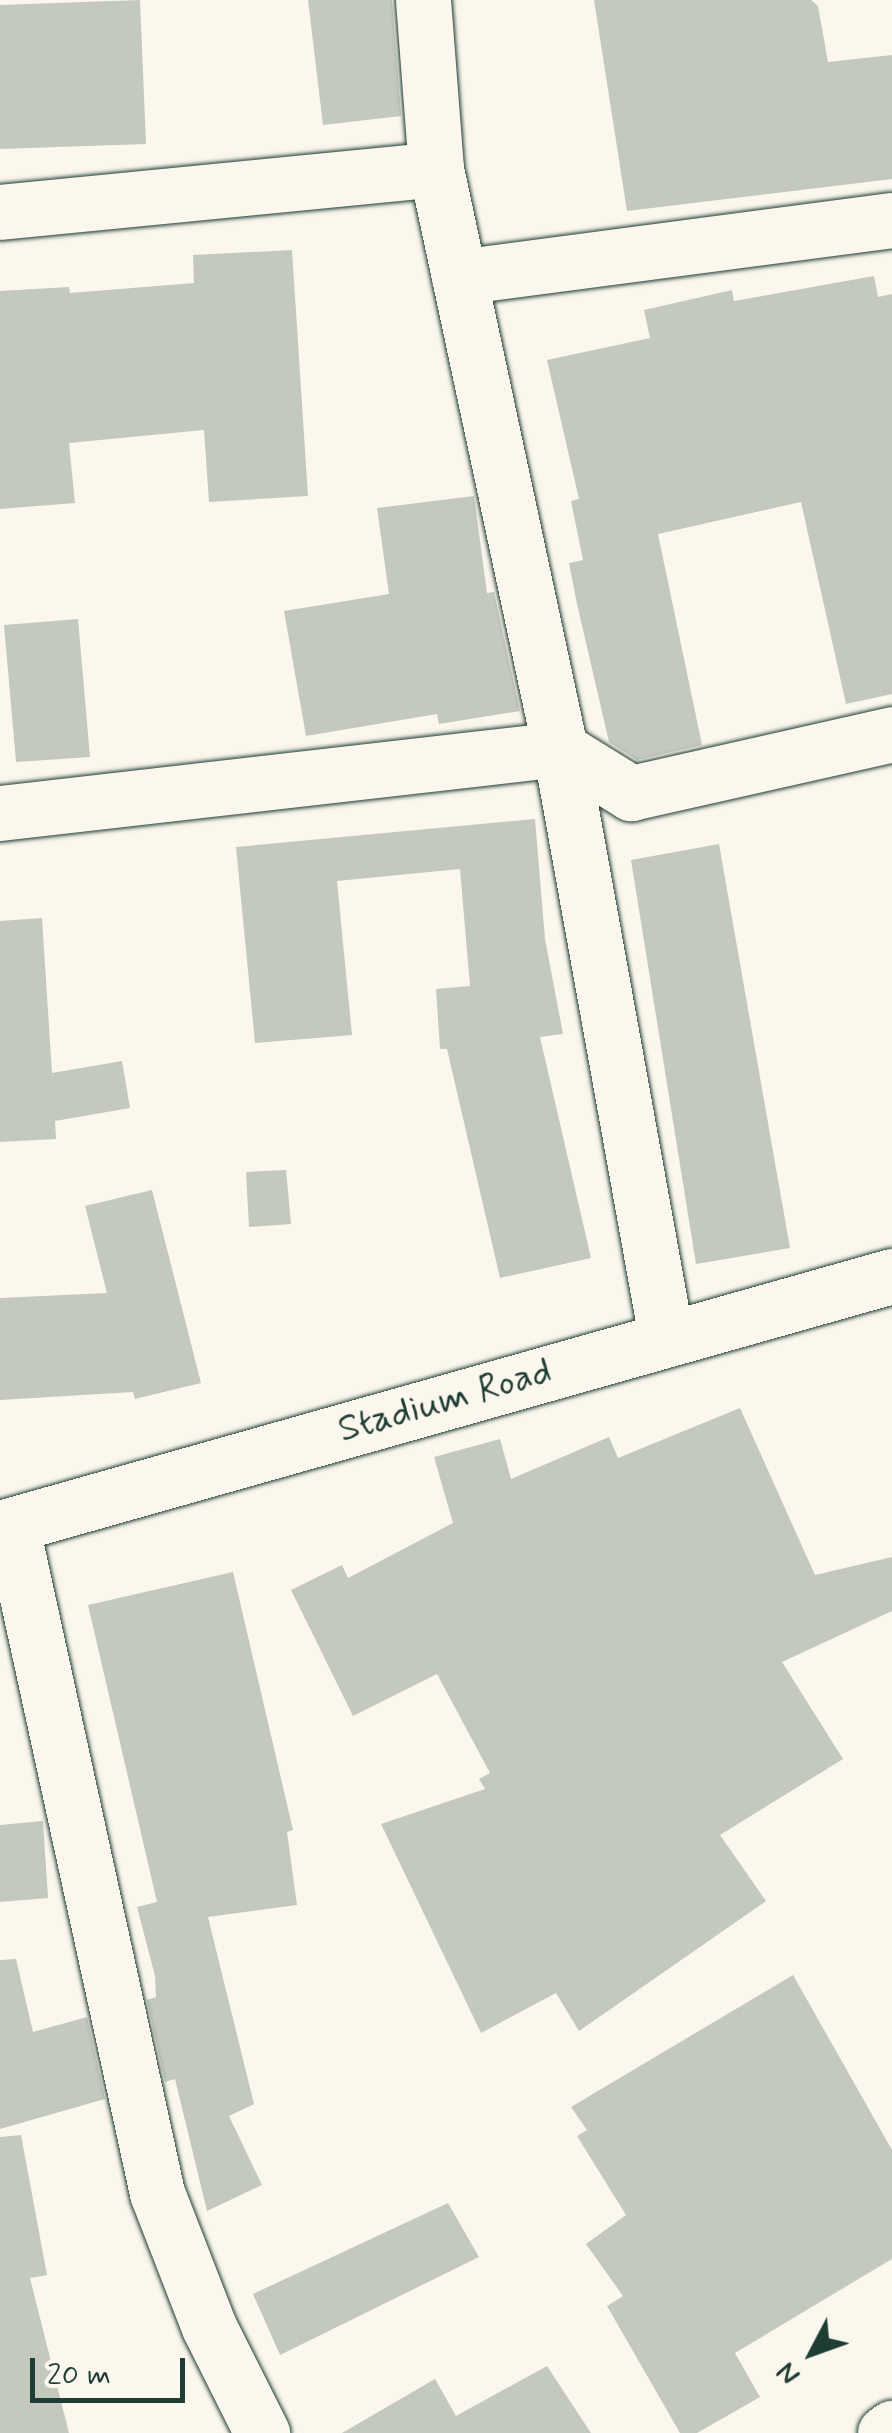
<!DOCTYPE html>
<style>
body{margin:0}
#map{position:relative;width:892px;height:2433px;overflow:hidden;background:#fbf7ec;font-family:Mynerve,sans-serif}
div>[style]{position:absolute}
.building>*{inset:0;background:#c4c9be}
.roads{filter:drop-shadow(0 0 2px #1f3d34) drop-shadow(0 0 2px #1f3d34)}
.minor>*{height:55px;margin:-27.5px;padding:0 27.5px;transform-origin:27.5px;border-radius:27.5px;background:#fbf7ec}
.major>*{height:55px;margin:-27.5px;padding:0 27.5px;transform-origin:27.5px;border-radius:27.5px;background:#fbf7ec}
span{translate:-50% -50%;white-space:nowrap;text-align:center;line-height:1.15;-webkit-text-stroke:9px #fbf7ec;paint-order:stroke}
.street-label{font-size:38px;color:#1f3d34}
.north{position:absolute;left:762px;top:2303px;width:100px;height:100px;-webkit-text-stroke:8px #fbf7ec;paint-order:stroke;rotate:229deg;font-size:28px;font-weight:700;line-height:40px;text-align:center;color:#1f3d34}
.north::after{content:'';display:block;margin:auto;width:35px;height:45px;background:#1f3d34;clip-path:polygon(50% 0,100% 100%,50% 72%,0 100%)}
.scale{position:absolute;left:30px;top:2358px;width:155px;height:45px;box-sizing:border-box;border:5px solid #1f3d34;border-top:0;padding-left:12px;font-size:30px;line-height:35px;white-space:nowrap;color:#1f3d34;-webkit-text-stroke:8px #fbf7ec;paint-order:stroke}
</style>
<div id="map">
<div class="building">
<i style="clip-path:polygon(140px 0,146px 144px,0 149px,0 5px)"></i>
<i style="clip-path:polygon(308px 0,392px 0,401px 116px,323px 125px)"></i>
<i style="clip-path:polygon(594px 0,811px 0,818px 6px,828px 62px,892px 55px,892px 179px,627px 211px)"></i>
<i style="clip-path:polygon(292px 250px,308px 496px,209px 502px,204px 430px,69px 443px,75px 503px,0 509px,0 291px,69px 287px,70px 293px,194px 283px,193px 255px)"></i>
<i style="clip-path:polygon(874px 276px,878px 297px,892px 294px,892px 694px,846px 704px,801px 502px,658px 534px,702px 745px,637px 760px,609px 742px,577px 604px,569px 563px,583px 560px,571px 501px,579px 499px,547px 360px,650px 338px,644px 310px,732px 290px,734px 301px)"></i>
<i style="clip-path:polygon(474px 496px,487px 593px,494px 592px,520px 711px,439px 724px,437px 714px,306px 736px,284px 611px,389px 594px,377px 508px)"></i>
<i style="clip-path:polygon(78px 619px,90px 757px,16px 762px,4px 625px)"></i>
<i style="clip-path:polygon(535px 819px,545px 939px,563px 1034px,540px 1037px,591px 1258px,500px 1278px,447px 1049px,440px 1049px,436px 989px,470px 986px,460px 869px,337px 881px,352px 1035px,255px 1043px,236px 847px)"></i>
<i style="clip-path:polygon(719px 844px,790px 1248px,696px 1264px,631px 860px)"></i>
<i style="clip-path:polygon(42px 918px,52px 1073px,122px 1061px,130px 1108px,55px 1121px,56px 1139px,0 1142px,0 921px)"></i>
<i style="clip-path:polygon(286px 1170px,291px 1224px,249px 1227px,246px 1172px)"></i>
<i style="clip-path:polygon(152px 1190px,201px 1383px,135px 1399px,133px 1392px,0 1400px,0 1298px,107px 1293px,85px 1206px)"></i>
<i style="clip-path:polygon(740px 1408px,815px 1575px,892px 1557px,892px 1611px,782px 1662px,843px 1759px,720px 1835px,766px 1901px,579px 2031px,556px 1993px,481px 2033px,381px 1824px,485px 1789px,479px 1779px,490px 1773px,437px 1674px,353px 1716px,291px 1590px,342px 1565px,348px 1578px,453px 1523px,434px 1457px,500px 1439px,511px 1479px,609px 1437px,618px 1458px)"></i>
<i style="clip-path:polygon(233px 1572px,293px 1830px,287px 1832px,297px 1905px,208px 1917px,254px 2104px,229px 2116px,262px 2185px,207px 2211px,175px 2079px,165px 2082px,147px 2000px,156px 1997px,155px 1976px,137px 1907px,157px 1902px,88px 1605px)"></i>
<i style="clip-path:polygon(43px 1821px,48px 1898px,0 1902px,0 1825px)"></i>
<i style="clip-path:polygon(16px 1959px,33px 2032px,87px 2017px,105px 2099px,0 2129px,0 1960px)"></i>
<i style="clip-path:polygon(793px 1975px,892px 2150px,892px 2259px,735px 2353px,760px 2397px,697px 2433px,680px 2433px,607px 2306px,623px 2296px,586px 2244px,626px 2215px,577px 2136px,587px 2130px,571px 2107px)"></i>
<i style="clip-path:polygon(21px 2135px,47px 2275px,30px 2278px,69px 2433px,0 2433px,0 2137px)"></i>
<i style="clip-path:polygon(448px 2203px,479px 2257px,280px 2355px,253px 2294px)"></i>
<i style="clip-path:polygon(547px 2366px,591px 2433px,342px 2433px,435px 2379px,456px 2416px)"></i>
</div>
<div class="roads">
<div class="minor">
<i style="left:423px;top:0;width:169px;rotate:85.6deg"></i>
<i style="left:436px;top:169px;width:593px;rotate:77.93deg"></i>
<i style="left:560px;top:749px;width:597px;rotate:79.78deg"></i>
<i style="left:0;top:212px;width:438px;rotate:-5.6deg"></i>
<i style="left:459px;top:277px;width:437px;rotate:-7.5deg"></i>
<i style="left:0;top:813px;width:564px;rotate:-6.52deg"></i>
<i style="left:560px;top:749px;width:84px;rotate:31.8deg"></i>
<i style="left:631px;top:793px;width:268px;rotate:-12.7deg"></i>
<i style="left:0;top:1528px;width:927px;rotate:-15.78deg"></i>
<i style="left:12px;top:1528px;width:681px;rotate:77.7deg"></i>
<i style="left:157px;top:2193px;width:144px;rotate:68.8deg"></i>
<i style="left:209px;top:2327px;width:119px;rotate:63.4deg"></i>
</div>
<div class="major">
<i style="left:885px;top:2433px;width:9px;rotate:-36deg"></i>
</div>
</div>
<div class="street-label">
<span style="left:445px;top:1401px;rotate:-16deg">Stadium Road</span>
</div>
<div class="north">N</div>
<div class="scale">20 m</div>
</div>
